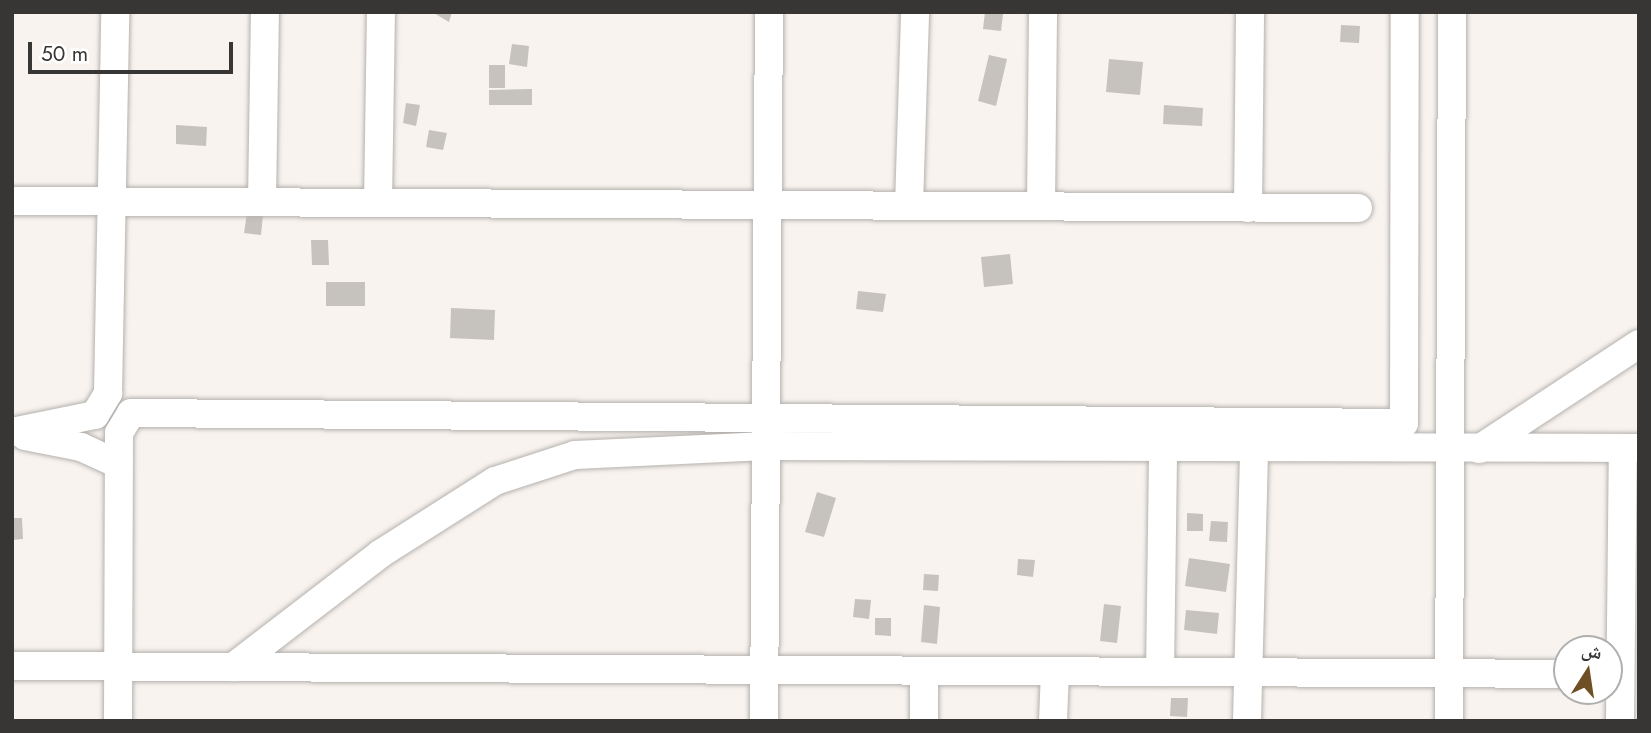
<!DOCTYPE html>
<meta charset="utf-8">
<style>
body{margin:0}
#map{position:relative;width:1651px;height:733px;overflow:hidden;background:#f8f3ef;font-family:Jost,"Noto Naskh Arabic",sans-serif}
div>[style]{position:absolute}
.building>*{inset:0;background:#c6c2be}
.roads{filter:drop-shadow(0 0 2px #b5b1ad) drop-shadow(0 0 2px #b5b1ad)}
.street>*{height:28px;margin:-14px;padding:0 14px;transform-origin:14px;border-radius:14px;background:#fff}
span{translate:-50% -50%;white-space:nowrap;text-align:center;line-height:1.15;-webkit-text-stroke:7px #fff;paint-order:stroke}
.frame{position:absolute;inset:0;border:14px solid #383635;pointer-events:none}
.north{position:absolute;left:1553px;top:635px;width:70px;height:70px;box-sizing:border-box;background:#fff;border:2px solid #afafae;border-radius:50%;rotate:12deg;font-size:19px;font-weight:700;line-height:28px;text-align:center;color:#383635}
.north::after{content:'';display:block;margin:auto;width:24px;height:32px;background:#6f4f25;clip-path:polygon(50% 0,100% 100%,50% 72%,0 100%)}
.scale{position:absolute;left:28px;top:42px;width:205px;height:32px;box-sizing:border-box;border:4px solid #383635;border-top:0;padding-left:9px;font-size:21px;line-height:24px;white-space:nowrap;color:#383635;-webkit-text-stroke:5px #fff;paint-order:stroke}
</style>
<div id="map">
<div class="building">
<i style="clip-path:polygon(432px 12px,452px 12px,449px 22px)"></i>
<i style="clip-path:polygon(985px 12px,1003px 14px,1001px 31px,983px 29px)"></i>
<i style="clip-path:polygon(1341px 25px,1360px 26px,1359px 43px,1340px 42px)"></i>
<i style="clip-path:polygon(512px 44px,529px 46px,527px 67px,509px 64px)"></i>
<i style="clip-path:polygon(989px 55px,1007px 59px,996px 106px,978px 101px)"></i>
<i style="clip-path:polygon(1109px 59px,1143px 62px,1140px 95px,1106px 92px)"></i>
<i style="clip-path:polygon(489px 65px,505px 65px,505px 88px,489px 88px)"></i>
<i style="clip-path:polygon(532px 89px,532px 105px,489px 105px,489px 90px)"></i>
<i style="clip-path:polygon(406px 103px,420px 105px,416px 126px,403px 123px)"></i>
<i style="clip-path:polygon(1164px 105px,1203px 108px,1202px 126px,1163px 124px)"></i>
<i style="clip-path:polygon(176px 125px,207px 127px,206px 146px,176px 144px)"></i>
<i style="clip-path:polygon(429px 130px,447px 133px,443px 150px,426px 147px)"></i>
<i style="clip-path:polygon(247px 213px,263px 215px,261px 235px,244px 233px)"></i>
<i style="clip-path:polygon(311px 240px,328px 240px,329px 265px,312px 265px)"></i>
<i style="clip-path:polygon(1010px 254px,1013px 284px,984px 287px,981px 257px)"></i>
<i style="clip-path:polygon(326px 282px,365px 282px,365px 306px,326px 306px)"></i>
<i style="clip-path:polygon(858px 291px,886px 294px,883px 312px,856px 309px)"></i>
<i style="clip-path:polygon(451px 308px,495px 310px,494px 340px,450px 338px)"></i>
<i style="clip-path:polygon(817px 492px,836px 498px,824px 537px,805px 532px)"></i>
<i style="clip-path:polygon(1187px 513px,1203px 514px,1203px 531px,1187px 531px)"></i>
<i style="clip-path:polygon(12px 518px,22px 518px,23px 539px,12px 540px)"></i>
<i style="clip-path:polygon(1211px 521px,1228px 522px,1227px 542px,1209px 541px)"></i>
<i style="clip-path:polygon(1189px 558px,1230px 564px,1226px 592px,1185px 586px)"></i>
<i style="clip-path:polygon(1018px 559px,1035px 560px,1033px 577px,1017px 575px)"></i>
<i style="clip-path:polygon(924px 574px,939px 575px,938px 591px,923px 590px)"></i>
<i style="clip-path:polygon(855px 599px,871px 600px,869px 619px,853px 617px)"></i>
<i style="clip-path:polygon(1104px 604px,1121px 606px,1117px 643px,1100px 641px)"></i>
<i style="clip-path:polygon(924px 605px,940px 607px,937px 644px,921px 642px)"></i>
<i style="clip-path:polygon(1186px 610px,1219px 613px,1217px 634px,1184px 630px)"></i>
<i style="clip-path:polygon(875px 618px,891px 618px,891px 636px,875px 635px)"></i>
<i style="clip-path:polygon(1171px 698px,1188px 698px,1187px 717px,1170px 716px)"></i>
</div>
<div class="roads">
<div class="street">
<i style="left:12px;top:201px;width:1346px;rotate:0.3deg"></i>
<i style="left:262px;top:201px;width:189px;rotate:-89.1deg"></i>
<i style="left:378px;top:202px;width:190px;rotate:-89.1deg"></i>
<i style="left:909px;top:206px;width:194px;rotate:-88.2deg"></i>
<i style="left:1041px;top:206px;width:194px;rotate:-89.4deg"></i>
<i style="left:1248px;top:208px;width:196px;rotate:-89.4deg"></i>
<i style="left:12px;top:432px;width:85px;rotate:-11.6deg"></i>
<i style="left:95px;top:415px;width:26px;rotate:-59deg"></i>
<i style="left:108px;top:393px;width:381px;rotate:-88.9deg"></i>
<i style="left:25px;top:436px;width:57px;rotate:11.1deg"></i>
<i style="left:81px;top:447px;width:41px;rotate:24.7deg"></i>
<i style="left:1479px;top:449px;width:191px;rotate:-33.3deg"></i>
<i style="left:12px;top:666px;width:1555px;rotate:0.29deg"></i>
<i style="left:233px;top:667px;width:185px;rotate:-37.5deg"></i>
<i style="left:380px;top:554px;width:136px;rotate:-32.4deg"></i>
<i style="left:495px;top:481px;width:84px;rotate:-18deg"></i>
<i style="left:575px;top:455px;width:191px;rotate:-2.7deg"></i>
<i style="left:766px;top:446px;width:873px;rotate:0.13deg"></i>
<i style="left:1160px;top:672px;width:225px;rotate:-89.2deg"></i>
<i style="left:118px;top:721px;width:288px;rotate:-89.8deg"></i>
<i style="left:119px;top:433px;width:23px;rotate:-59deg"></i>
<i style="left:131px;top:413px;width:1273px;rotate:0.45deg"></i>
<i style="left:1404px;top:423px;width:411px;rotate:-89.9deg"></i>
<i style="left:764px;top:721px;width:709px;rotate:-89.6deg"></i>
<i style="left:924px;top:721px;width:49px;rotate:-90deg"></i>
<i style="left:1053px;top:721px;width:50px;rotate:-87.7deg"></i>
<i style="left:1247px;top:721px;width:273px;rotate:-88.5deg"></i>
<i style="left:1449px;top:721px;width:709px;rotate:-89.76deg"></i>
<i style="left:1620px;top:721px;width:273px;rotate:-89.4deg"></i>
</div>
</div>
<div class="frame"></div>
<div class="north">ش</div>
<div class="scale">50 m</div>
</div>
